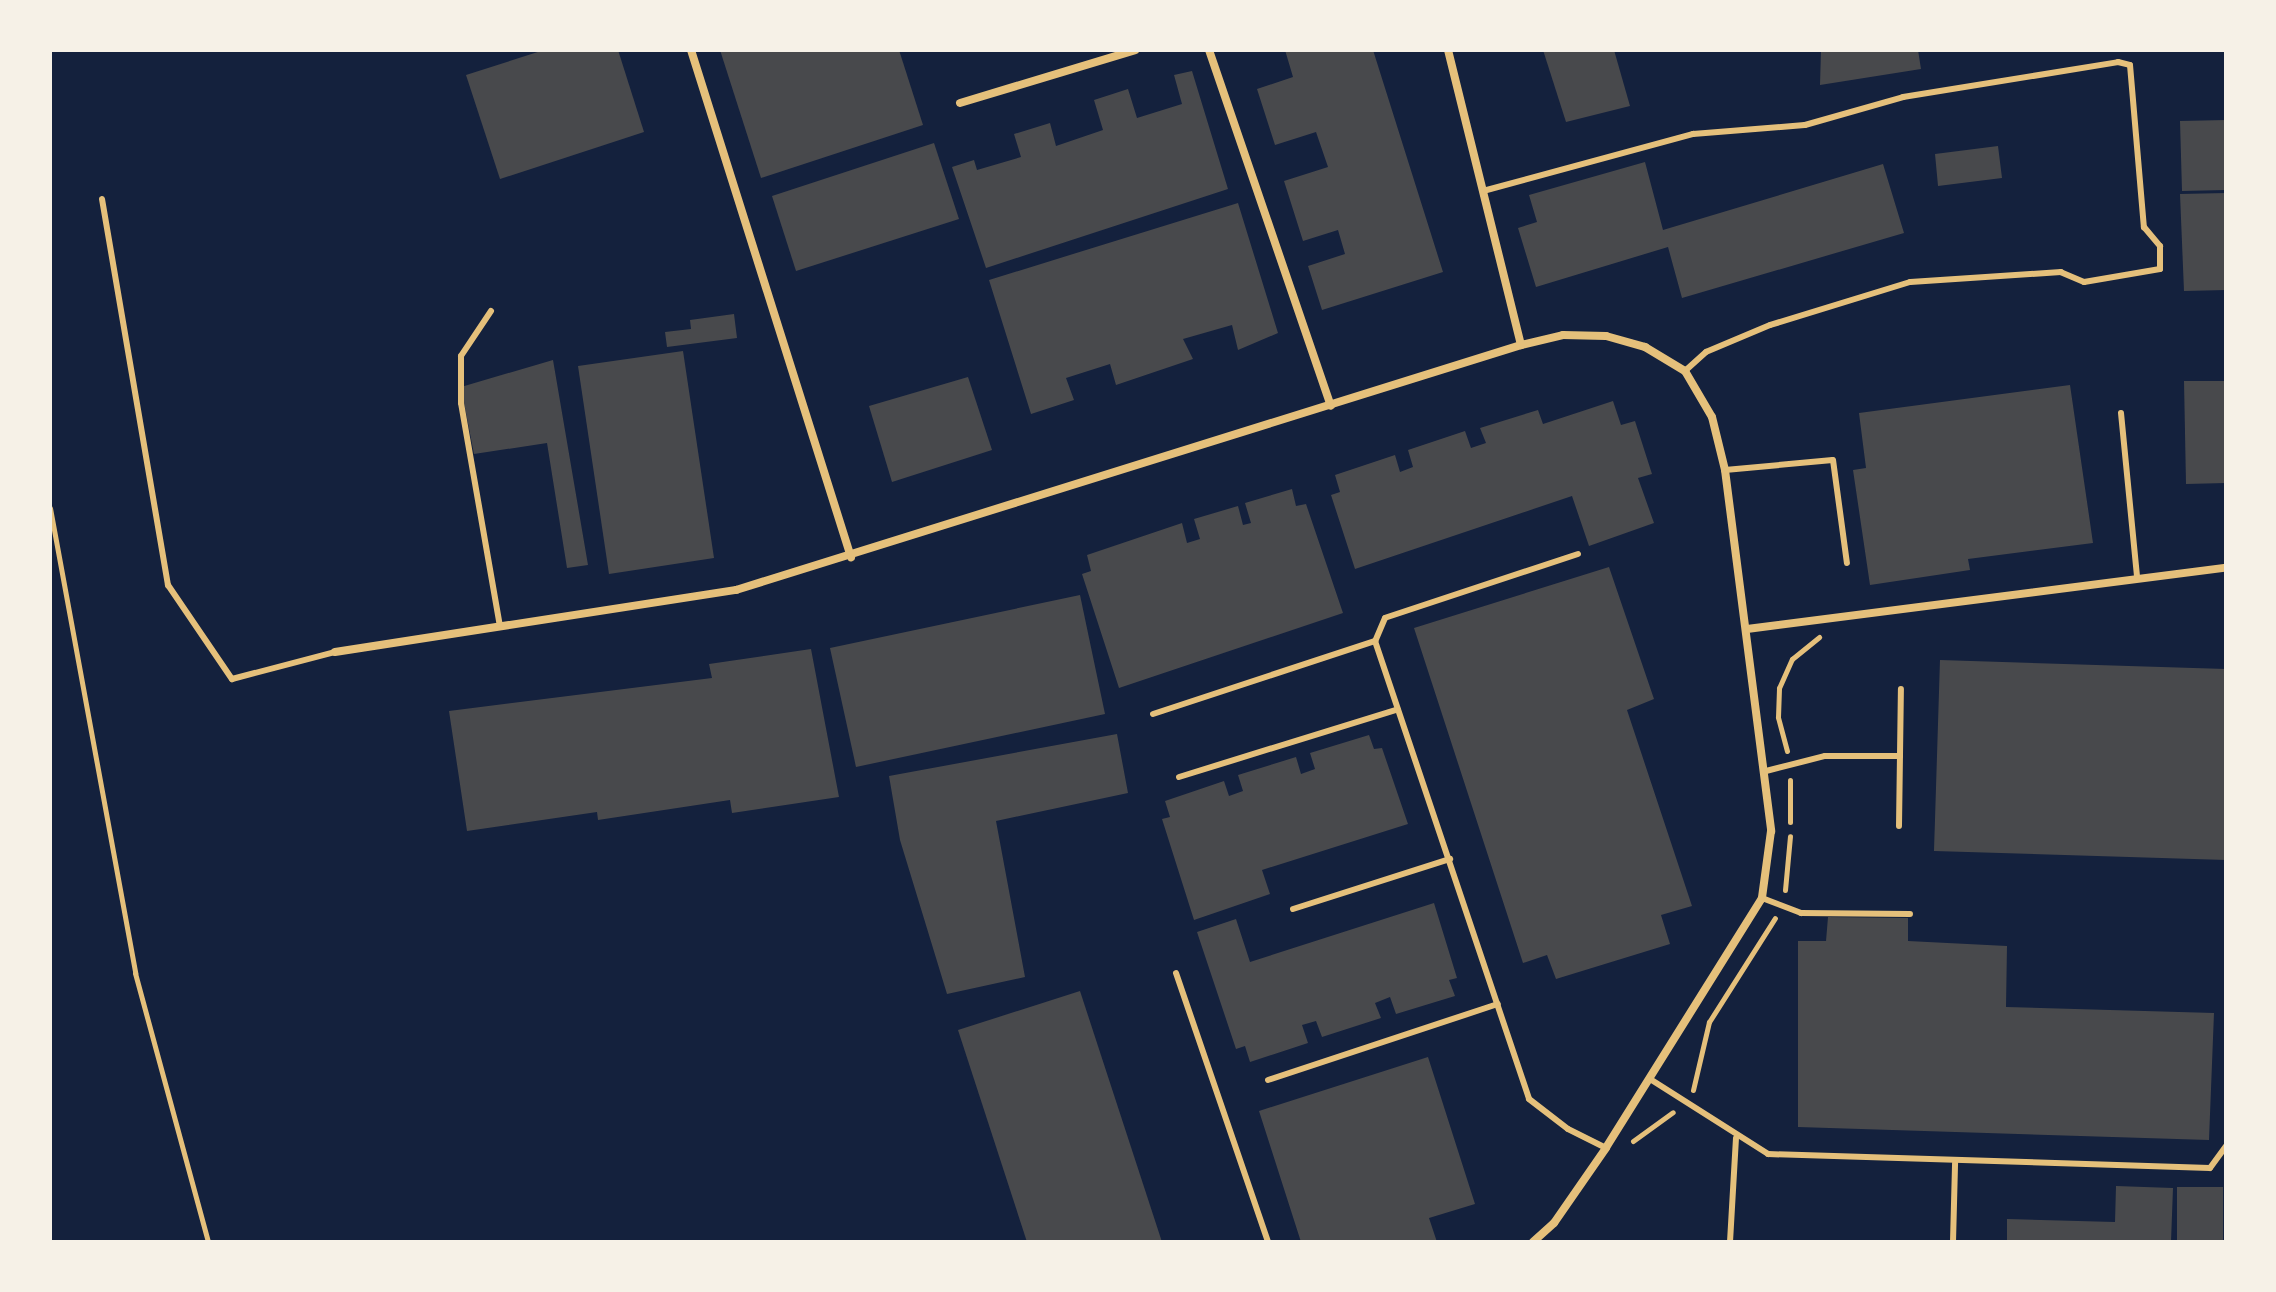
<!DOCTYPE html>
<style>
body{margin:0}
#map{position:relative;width:2276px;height:1292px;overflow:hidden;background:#14213d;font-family:Commissioner,sans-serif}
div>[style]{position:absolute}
.building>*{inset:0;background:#48494c}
.path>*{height:5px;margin:-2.5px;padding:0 2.5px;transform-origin:2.5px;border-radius:2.5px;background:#e5c07b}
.service>*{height:6px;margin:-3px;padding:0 3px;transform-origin:3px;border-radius:3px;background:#e5c07b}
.minor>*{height:8px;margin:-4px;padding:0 4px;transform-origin:4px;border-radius:4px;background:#e5c07b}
span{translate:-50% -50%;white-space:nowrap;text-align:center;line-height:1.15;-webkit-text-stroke:6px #f6f1e7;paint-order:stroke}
.frame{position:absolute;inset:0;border:52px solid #f6f1e7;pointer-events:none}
</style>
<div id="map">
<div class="building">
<i style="clip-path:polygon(544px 50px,618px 50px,644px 132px,500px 179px,466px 75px)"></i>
<i style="clip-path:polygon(720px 50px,899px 50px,923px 125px,761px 178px)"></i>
<i style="clip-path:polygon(1285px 50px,1373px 50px,1443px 272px,1322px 310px,1308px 266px,1345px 254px,1338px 230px,1303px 241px,1284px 181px,1328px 167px,1316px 132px,1275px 145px,1257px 89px,1293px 77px)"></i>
<i style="clip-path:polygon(1543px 50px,1614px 50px,1630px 106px,1566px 122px)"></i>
<i style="clip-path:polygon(1821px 50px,1918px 50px,1921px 69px,1820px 85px)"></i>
<i style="clip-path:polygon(1192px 71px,1228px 189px,986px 268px,952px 167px,974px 160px,977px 170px,1021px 157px,1014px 134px,1050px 123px,1056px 146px,1103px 130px,1094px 100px,1128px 89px,1137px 118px,1182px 104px,1174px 75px)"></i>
<i style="clip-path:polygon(2226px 120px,2226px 190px,2182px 191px,2180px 121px)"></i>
<i style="clip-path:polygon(934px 143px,959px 219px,796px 271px,772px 196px)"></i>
<i style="clip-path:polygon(1998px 146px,2002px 178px,1938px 186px,1935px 154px)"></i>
<i style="clip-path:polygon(1645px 162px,1663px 230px,1883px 164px,1904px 233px,1682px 298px,1668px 247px,1536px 287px,1518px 228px,1537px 222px,1529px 195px)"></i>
<i style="clip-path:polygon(2226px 193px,2226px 290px,2184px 291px,2180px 194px)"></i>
<i style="clip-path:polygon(1238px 203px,1278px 333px,1238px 350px,1232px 325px,1183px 339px,1193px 359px,1116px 385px,1110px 364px,1066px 378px,1074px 400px,1031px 414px,989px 280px)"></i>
<i style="clip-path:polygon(734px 314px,737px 338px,667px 347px,665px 332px,691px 329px,690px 320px)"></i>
<i style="clip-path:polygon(683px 351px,714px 558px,609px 574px,578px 366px)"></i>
<i style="clip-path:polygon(553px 360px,588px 565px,567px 568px,547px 443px,474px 454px,461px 387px)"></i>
<i style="clip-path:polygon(968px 377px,992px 450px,892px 482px,869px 406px)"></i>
<i style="clip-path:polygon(2184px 381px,2226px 381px,2226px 483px,2186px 484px)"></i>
<i style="clip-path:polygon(2070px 385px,2093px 543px,1968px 559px,1970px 570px,1870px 585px,1853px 470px,1866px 468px,1859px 413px)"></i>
<i style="clip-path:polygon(1613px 401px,1621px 425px,1635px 421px,1652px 474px,1638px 478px,1654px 523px,1589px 546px,1572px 496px,1355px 569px,1331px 495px,1340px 492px,1335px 475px,1395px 455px,1400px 472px,1413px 467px,1408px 450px,1465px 431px,1471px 448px,1486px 443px,1480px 428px,1538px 410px,1543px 424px)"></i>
<i style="clip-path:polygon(1292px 489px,1296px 506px,1306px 504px,1343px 613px,1119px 688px,1082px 574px,1091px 571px,1087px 555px,1182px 523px,1187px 543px,1200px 539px,1194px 519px,1238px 506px,1243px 525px,1251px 523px,1245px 503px)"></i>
<i style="clip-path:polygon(1609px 567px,1654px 699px,1627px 710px,1692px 906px,1661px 915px,1670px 944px,1556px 979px,1547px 955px,1523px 963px,1414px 628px)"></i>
<i style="clip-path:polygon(1080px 595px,1105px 714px,856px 767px,830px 648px)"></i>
<i style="clip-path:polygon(811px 649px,839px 797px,732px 813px,730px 800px,598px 820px,597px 812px,467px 831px,449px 711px,712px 678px,709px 664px)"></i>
<i style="clip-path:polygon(1940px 660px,2226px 669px,2226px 860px,1934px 851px)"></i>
<i style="clip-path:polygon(1117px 734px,1128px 793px,996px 821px,1025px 977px,947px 994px,900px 840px,889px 776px)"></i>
<i style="clip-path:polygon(1369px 735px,1374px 749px,1382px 748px,1408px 824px,1262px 870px,1270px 894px,1194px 920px,1162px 819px,1170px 817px,1165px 801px,1224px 781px,1229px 796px,1243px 791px,1238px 775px,1296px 757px,1301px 774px,1315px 769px,1310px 753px)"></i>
<i style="clip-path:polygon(1434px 903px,1457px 978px,1449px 980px,1455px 996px,1396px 1014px,1390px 997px,1375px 1003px,1381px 1018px,1322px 1037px,1316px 1021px,1302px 1025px,1308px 1043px,1250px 1062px,1245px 1046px,1236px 1049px,1197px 932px,1236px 919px,1250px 962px)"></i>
<i style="clip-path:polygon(1828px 917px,1908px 918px,1908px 941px,2007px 946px,2006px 1007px,2214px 1013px,2209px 1140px,1798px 1127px,1798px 941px,1826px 941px)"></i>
<i style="clip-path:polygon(1080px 991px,1162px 1242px,1027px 1242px,958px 1030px)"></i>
<i style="clip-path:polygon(1428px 1057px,1475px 1204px,1429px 1218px,1437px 1242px,1301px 1242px,1259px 1111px)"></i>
<i style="clip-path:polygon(2116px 1186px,2173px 1188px,2171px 1242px,2007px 1242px,2007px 1219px,2115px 1222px)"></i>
<i style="clip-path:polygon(2177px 1187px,2223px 1187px,2223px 1242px,2177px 1242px)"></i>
</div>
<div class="path">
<i style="left:50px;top:508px;width:473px;rotate:79.6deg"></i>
<i style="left:135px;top:973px;width:279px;rotate:74.8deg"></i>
<i style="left:1787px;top:751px;width:35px;rotate:-105deg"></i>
<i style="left:1778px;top:717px;width:29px;rotate:-88deg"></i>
<i style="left:1779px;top:688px;width:32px;rotate:-66deg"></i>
<i style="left:1792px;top:659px;width:35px;rotate:-39deg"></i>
<i style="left:1790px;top:780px;width:42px;rotate:90deg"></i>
<i style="left:1785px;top:890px;width:54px;rotate:-84.7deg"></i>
<i style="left:1693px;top:1090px;width:70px;rotate:-76.8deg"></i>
<i style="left:1709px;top:1022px;width:123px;rotate:-57.6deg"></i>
<i style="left:1633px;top:1141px;width:49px;rotate:-35.9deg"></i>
</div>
<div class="service">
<i style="left:1483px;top:191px;width:218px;rotate:-15.2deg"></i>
<i style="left:1693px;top:134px;width:112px;rotate:-4.6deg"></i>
<i style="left:1805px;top:125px;width:102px;rotate:-15.9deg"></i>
<i style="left:1903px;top:97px;width:218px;rotate:-9.2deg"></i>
<i style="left:2118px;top:62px;width:12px;rotate:14deg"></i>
<i style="left:2130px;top:65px;width:163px;rotate:85.1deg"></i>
<i style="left:2144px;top:227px;width:25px;rotate:50deg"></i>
<i style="left:2160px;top:246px;width:23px;rotate:90deg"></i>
<i style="left:2160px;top:269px;width:77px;rotate:170.3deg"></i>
<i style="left:2084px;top:282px;width:25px;rotate:-157deg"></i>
<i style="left:2061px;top:272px;width:151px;rotate:176.2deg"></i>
<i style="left:1910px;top:282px;width:146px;rotate:162.9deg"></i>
<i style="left:1770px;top:325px;width:69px;rotate:157.1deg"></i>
<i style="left:1706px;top:352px;width:28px;rotate:138deg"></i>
<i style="left:102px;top:199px;width:392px;rotate:80.3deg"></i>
<i style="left:168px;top:585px;width:114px;rotate:55.8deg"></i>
<i style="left:232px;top:679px;width:106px;rotate:-14.7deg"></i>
<i style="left:491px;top:311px;width:54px;rotate:123.7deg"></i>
<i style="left:461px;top:356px;width:47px;rotate:90deg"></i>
<i style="left:461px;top:403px;width:226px;rotate:80.1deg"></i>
<i style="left:2121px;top:413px;width:164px;rotate:84.4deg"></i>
<i style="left:1725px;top:470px;width:108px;rotate:-5.3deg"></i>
<i style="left:1833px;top:460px;width:104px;rotate:82.3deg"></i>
<i style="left:1578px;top:554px;width:203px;rotate:161.7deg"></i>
<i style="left:1385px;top:618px;width:25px;rotate:113deg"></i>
<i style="left:1375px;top:641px;width:483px;rotate:71.4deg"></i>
<i style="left:1529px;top:1099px;width:49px;rotate:37.6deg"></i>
<i style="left:1568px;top:1129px;width:42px;rotate:26.6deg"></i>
<i style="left:1153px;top:714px;width:234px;rotate:-18.2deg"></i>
<i style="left:1766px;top:771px;width:61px;rotate:-14.3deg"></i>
<i style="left:1825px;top:756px;width:75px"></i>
<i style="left:1179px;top:777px;width:229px;rotate:-17.2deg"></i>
<i style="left:1899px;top:826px;width:137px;rotate:-89.2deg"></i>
<i style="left:1762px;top:898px;width:42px;rotate:21deg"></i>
<i style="left:1801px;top:913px;width:109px;rotate:0.5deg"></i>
<i style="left:1293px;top:909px;width:165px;rotate:-17.7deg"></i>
<i style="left:1176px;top:973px;width:284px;rotate:71.1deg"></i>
<i style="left:1650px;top:1079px;width:140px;rotate:32.4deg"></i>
<i style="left:1768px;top:1154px;width:442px;rotate:1.8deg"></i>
<i style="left:2210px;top:1168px;width:27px;rotate:-54deg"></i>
<i style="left:1268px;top:1080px;width:242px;rotate:-18.3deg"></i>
<i style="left:1730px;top:1242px;width:104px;rotate:-86.7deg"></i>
<i style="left:1953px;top:1242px;width:79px;rotate:-88.5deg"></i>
</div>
<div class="minor">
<i style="left:691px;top:50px;width:532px;rotate:72.49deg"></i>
<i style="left:1209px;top:50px;width:376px;rotate:71.1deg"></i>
<i style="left:1448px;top:50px;width:304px;rotate:76.1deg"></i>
<i style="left:960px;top:103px;width:183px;rotate:-16.8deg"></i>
<i style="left:1747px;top:629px;width:483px;rotate:-7.3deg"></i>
<i style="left:335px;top:652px;width:406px;rotate:-8.8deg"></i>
<i style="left:736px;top:590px;width:822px;rotate:-17.33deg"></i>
<i style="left:1521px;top:345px;width:43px;rotate:-13.4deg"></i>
<i style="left:1563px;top:335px;width:43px;rotate:1.3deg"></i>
<i style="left:1606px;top:336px;width:41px;rotate:15.8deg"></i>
<i style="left:1645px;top:347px;width:47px;rotate:31deg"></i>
<i style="left:1685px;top:371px;width:53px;rotate:59.6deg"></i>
<i style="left:1712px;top:417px;width:55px;rotate:76.2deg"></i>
<i style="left:1725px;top:470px;width:364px;rotate:82.7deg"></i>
<i style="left:1771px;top:831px;width:68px;rotate:97.7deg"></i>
<i style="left:1762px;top:898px;width:295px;rotate:122deg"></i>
<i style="left:1606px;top:1148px;width:91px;rotate:124.7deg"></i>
<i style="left:1554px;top:1223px;width:28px;rotate:138deg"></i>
</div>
<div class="frame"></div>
</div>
